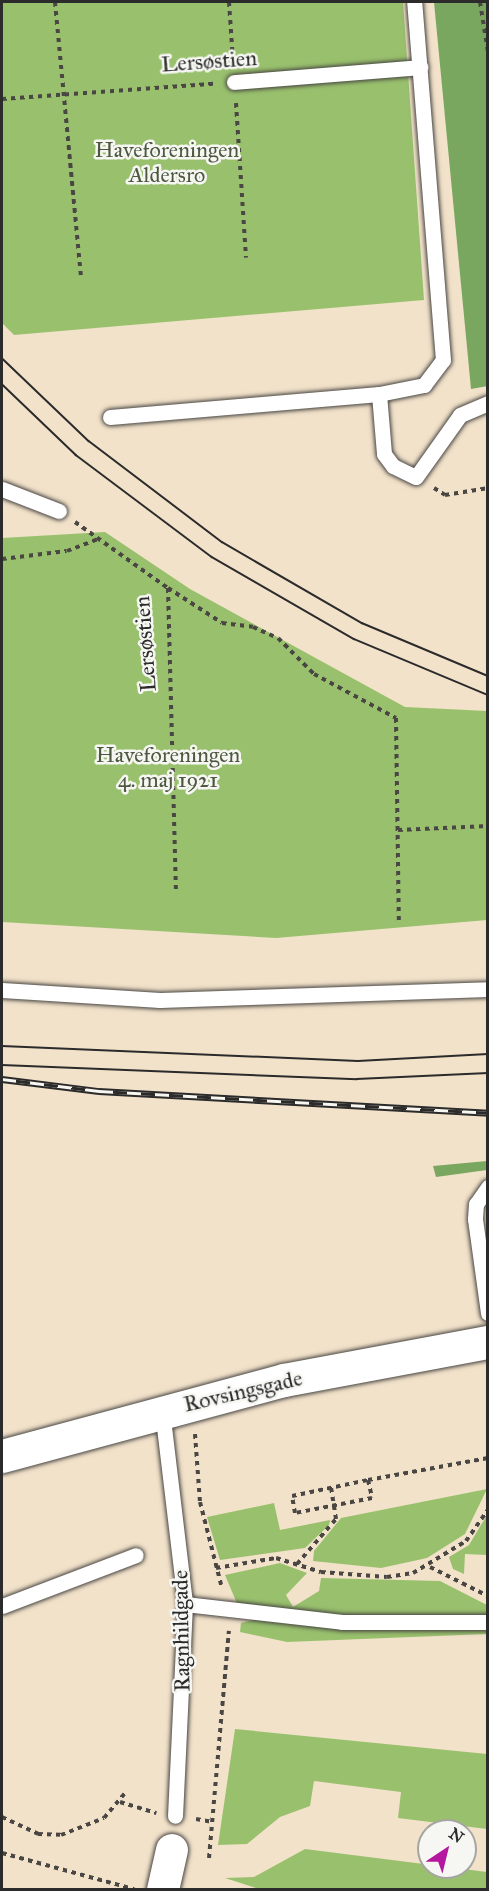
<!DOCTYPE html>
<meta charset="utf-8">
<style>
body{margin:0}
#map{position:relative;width:489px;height:1891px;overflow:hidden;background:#f2e2ca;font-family:"IM FELL Great Primer",serif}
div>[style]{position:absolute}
.green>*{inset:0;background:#99c16d}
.forest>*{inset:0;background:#7aa760}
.path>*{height:4px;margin-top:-2px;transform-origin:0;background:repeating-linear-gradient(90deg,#494643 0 4.5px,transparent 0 9px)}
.roads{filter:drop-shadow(0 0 2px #494643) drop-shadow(0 0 2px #494643)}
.service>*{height:15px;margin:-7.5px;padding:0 7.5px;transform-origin:7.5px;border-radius:7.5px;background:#fff}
.minor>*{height:32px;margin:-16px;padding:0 16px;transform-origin:16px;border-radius:16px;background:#fff}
.tertiary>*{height:33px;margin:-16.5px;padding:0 16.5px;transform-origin:16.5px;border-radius:16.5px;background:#fff}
.tram>*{height:1.5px;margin:-0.75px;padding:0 0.75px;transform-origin:0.75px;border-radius:0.75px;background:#2b2b2b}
.rail>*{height:7px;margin-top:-3.5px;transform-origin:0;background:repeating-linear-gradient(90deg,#f6f6f2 0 14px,#2b2b2b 0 28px);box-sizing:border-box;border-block:2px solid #2b2b2b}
span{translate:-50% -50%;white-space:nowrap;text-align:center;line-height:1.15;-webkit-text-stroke:5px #f6f6f2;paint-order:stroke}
.street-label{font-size:22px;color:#2b2b2b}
.park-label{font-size:22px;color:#4c583f}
.frame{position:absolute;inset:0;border:3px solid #2b2b2b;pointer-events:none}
.north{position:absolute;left:417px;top:1819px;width:60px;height:60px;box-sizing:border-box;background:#f6f6f2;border:2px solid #a5a5a2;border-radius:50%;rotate:35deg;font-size:16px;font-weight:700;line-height:24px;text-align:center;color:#2b2b2b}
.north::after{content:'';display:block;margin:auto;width:21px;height:27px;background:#b5179e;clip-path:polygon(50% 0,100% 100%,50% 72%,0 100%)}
</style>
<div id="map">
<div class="green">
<i style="clip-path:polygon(2px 2px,403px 2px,424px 300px,14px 335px,2px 323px)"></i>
<i style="clip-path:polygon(105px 532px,190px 589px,405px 707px,487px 711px,487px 920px,276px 938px,2px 922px,2px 538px)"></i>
<i style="clip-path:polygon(487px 1489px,465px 1534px,427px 1558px,381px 1568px,313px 1561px,314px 1551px,341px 1518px)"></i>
<i style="clip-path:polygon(274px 1503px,280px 1530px,330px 1520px,329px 1525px,305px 1548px,220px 1560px,207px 1517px)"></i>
<i style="clip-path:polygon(487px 1515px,487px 1555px,465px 1554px,464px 1574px,453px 1569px,449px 1557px,469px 1545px)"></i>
<i style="clip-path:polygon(280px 1563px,307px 1573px,286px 1595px,293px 1607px,319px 1591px,321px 1578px,440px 1581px,487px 1605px,487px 1616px,342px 1617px,238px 1606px,225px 1575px)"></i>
<i style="clip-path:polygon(253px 1620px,488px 1629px,487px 1634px,287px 1642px,240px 1632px,241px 1623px)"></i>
<i style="clip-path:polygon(235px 1729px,487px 1754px,487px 1829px,398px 1818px,401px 1792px,314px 1781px,310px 1806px,280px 1817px,247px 1844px,218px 1845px)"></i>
<i style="clip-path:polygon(305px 1849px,487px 1872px,487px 1889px,262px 1890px,225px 1878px,254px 1877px)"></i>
</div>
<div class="forest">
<i style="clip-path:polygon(434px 2px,487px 2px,488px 386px,471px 389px)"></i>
<i style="clip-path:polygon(487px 1161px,487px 1170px,436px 1177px,433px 1166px)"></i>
</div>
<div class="path">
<i style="left:55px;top:2px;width:278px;rotate:84.6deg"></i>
<i style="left:229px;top:2px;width:58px;rotate:86.1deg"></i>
<i style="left:480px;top:2px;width:51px;rotate:80.9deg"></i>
<i style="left:2px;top:99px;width:212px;rotate:-4.1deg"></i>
<i style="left:236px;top:103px;width:155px;rotate:86.3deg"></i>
<i style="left:434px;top:488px;width:13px;rotate:32deg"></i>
<i style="left:445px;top:495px;width:44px;rotate:-9.2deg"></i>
<i style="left:75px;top:522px;width:114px;rotate:35.4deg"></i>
<i style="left:168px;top:588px;width:302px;rotate:88.5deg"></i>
<i style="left:2px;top:559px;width:65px;rotate:-7deg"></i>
<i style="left:67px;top:551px;width:33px;rotate:-21deg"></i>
<i style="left:168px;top:588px;width:64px;rotate:32.9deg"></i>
<i style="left:222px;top:623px;width:31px;rotate:7deg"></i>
<i style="left:253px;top:627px;width:27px;rotate:24deg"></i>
<i style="left:278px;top:638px;width:51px;rotate:45deg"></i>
<i style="left:314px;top:674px;width:93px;rotate:28.2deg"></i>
<i style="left:396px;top:718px;width:204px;rotate:89.2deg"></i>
<i style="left:398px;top:830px;width:90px;rotate:-2.5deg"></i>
<i style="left:195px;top:1434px;width:68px;rotate:85.8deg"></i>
<i style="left:200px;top:1502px;width:89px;rotate:75.7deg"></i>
<i style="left:368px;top:1480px;width:18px;rotate:77deg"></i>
<i style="left:372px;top:1498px;width:78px;rotate:169deg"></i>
<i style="left:295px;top:1513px;width:17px;rotate:-100deg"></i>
<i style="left:292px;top:1496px;width:78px;rotate:-11.9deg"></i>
<i style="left:368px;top:1480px;width:122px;rotate:-10.4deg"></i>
<i style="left:297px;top:1564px;width:60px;rotate:-49.1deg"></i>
<i style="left:336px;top:1519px;width:32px;rotate:-99deg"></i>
<i style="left:430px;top:1567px;width:65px;rotate:26.6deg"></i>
<i style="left:216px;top:1568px;width:61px;rotate:-9.5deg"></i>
<i style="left:276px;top:1558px;width:47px;rotate:17.3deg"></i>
<i style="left:321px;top:1572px;width:66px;rotate:4.3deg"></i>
<i style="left:387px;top:1577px;width:26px;rotate:-9deg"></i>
<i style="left:413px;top:1573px;width:62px;rotate:-31.1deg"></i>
<i style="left:466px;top:1541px;width:39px;rotate:-55deg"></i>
<i style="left:120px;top:1802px;width:38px;rotate:17deg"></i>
<i style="left:2px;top:1817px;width:40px;rotate:25deg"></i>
<i style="left:38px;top:1834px;width:23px;rotate:2deg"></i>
<i style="left:61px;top:1835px;width:46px;rotate:-21.6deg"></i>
<i style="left:104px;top:1818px;width:35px;rotate:-50deg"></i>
<i style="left:196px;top:1819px;width:17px;rotate:10deg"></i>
<i style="left:2px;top:1853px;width:137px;rotate:15.3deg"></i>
<i style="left:209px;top:1858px;width:228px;rotate:-85deg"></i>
</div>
<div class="roads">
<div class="service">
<i style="left:234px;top:82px;width:187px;rotate:-4.6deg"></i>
<i style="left:379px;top:394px;width:60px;rotate:85.2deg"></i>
<i style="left:384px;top:454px;width:15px;rotate:53deg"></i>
<i style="left:393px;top:466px;width:25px;rotate:26deg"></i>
<i style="left:416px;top:477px;width:76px;rotate:-54.6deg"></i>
<i style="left:460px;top:415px;width:30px;rotate:-23deg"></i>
<i style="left:110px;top:417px;width:270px;rotate:-4.9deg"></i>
<i style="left:379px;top:394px;width:46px;rotate:-11.3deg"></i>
<i style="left:424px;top:385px;width:31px;rotate:-53deg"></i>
<i style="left:443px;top:360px;width:359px;rotate:-94.6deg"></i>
<i style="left:2px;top:489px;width:61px;rotate:21.1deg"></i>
<i style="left:2px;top:990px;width:158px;rotate:3.6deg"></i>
<i style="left:160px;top:1000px;width:328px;rotate:-1.9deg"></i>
<i style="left:488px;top:1187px;width:21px;rotate:125deg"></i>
<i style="left:476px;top:1204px;width:15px;rotate:94deg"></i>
<i style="left:475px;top:1219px;width:95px;rotate:82.1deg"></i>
<i style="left:162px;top:1410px;width:195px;rotate:83.2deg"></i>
<i style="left:185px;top:1604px;width:212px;rotate:92.7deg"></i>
<i style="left:185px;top:1604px;width:158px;rotate:6.5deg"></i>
<i style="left:342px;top:1622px;width:146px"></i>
<i style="left:2px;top:1606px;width:143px;rotate:-20.8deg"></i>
</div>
<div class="minor">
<i style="left:163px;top:1890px;width:41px;rotate:-77.3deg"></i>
</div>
<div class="tertiary">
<i style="left:2px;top:1456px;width:292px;rotate:-15.1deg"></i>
<i style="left:284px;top:1380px;width:208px;rotate:-10.6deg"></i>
</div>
</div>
<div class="tram">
<i style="left:2px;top:358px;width:120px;rotate:43.7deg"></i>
<i style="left:89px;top:441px;width:167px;rotate:37.2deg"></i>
<i style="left:222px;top:542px;width:162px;rotate:30.1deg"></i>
<i style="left:362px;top:623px;width:137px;rotate:22.8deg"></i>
<i style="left:2px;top:384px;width:103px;rotate:43.8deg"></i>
<i style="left:76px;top:455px;width:170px;rotate:36.9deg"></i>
<i style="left:212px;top:557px;width:164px;rotate:30deg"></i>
<i style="left:354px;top:639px;width:145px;rotate:22.7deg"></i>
<i style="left:2px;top:1046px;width:356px;rotate:2.4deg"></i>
<i style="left:358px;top:1061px;width:130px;rotate:-3.1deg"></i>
<i style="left:2px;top:1065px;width:355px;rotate:2.3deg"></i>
<i style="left:357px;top:1079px;width:131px;rotate:-2.6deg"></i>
</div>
<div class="rail">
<i style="left:2px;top:1079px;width:98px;rotate:7.1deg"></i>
<i style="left:99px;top:1091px;width:390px;rotate:3.2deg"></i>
</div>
<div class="street-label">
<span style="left:209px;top:61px;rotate:-4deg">Lersøstien</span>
<span style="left:145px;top:644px;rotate:-94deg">Lersøstien</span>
<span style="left:243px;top:1391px;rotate:-13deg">Rovsingsgade</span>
<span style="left:181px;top:1631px;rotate:-91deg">Ragnhildgade</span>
</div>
<div class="park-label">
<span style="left:167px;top:162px">Haveforeningen<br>Aldersro</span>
<span style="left:168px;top:767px">Haveforeningen<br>4. maj 1921</span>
</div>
<div class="frame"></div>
<div class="north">N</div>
</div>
